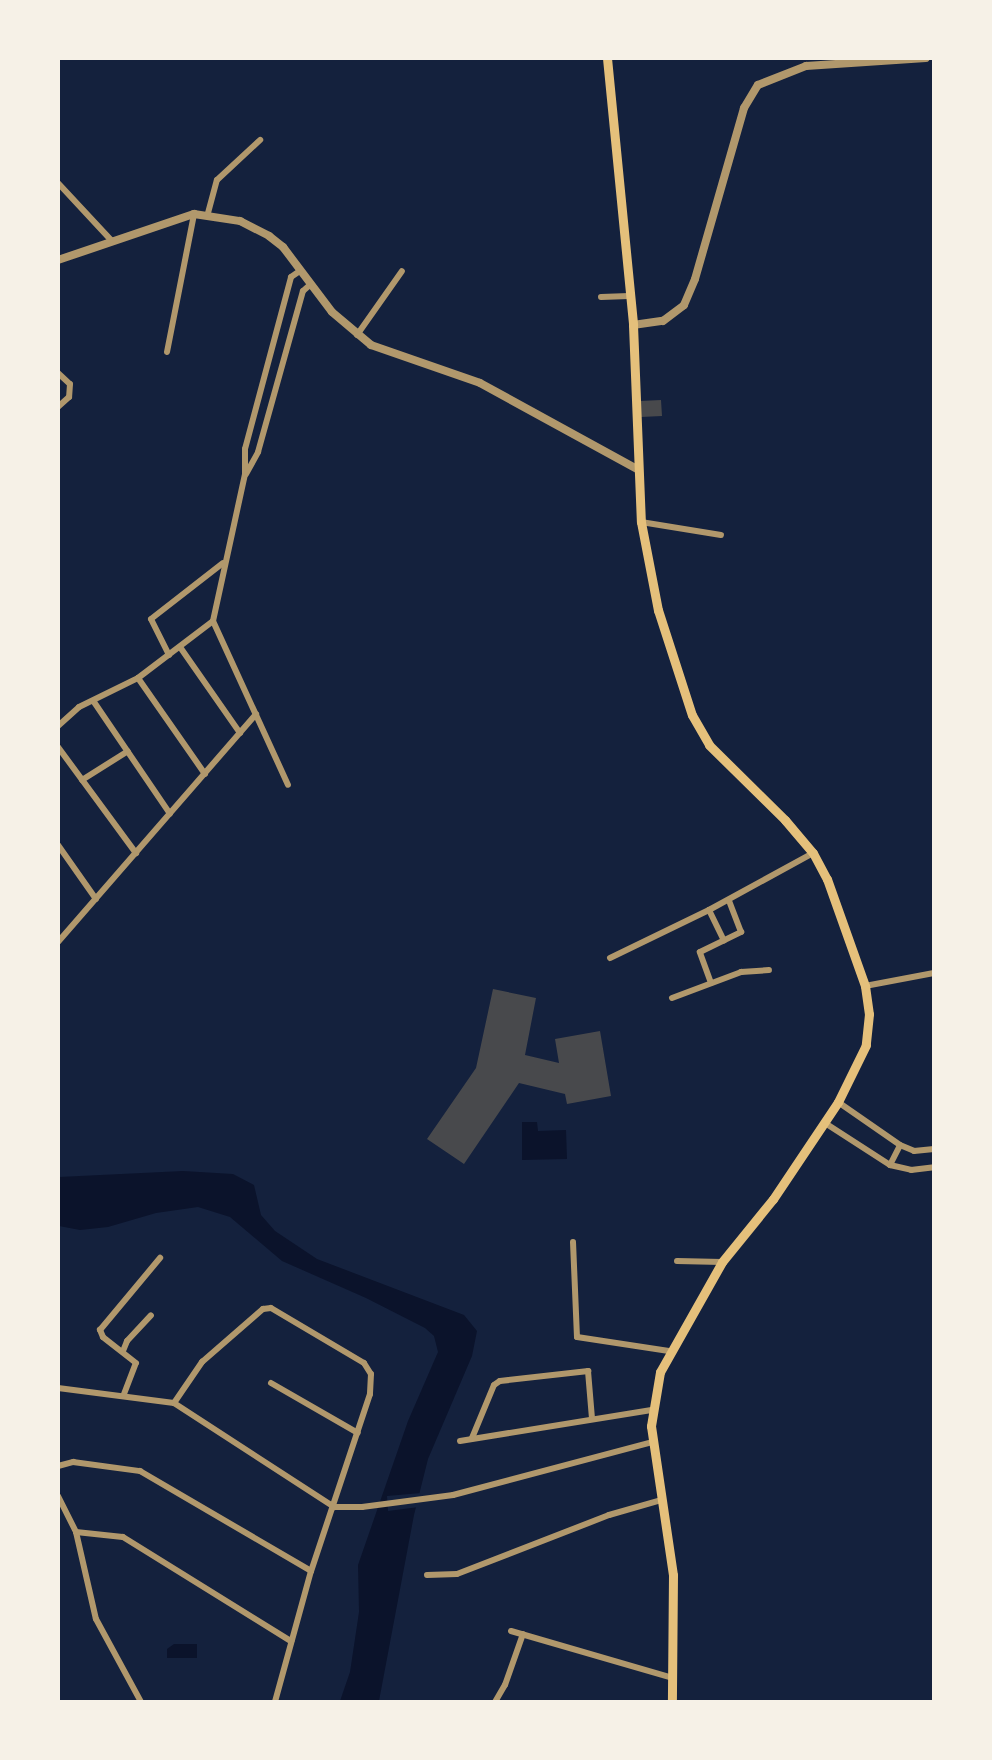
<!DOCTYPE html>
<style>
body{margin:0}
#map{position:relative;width:992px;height:1760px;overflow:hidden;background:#14213d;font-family:Poppins,sans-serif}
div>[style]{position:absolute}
.water>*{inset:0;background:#0b132b}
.pier>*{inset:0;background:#14213d}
.building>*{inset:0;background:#48494c}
.minor>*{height:6px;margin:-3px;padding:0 3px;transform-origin:3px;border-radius:3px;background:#b1986c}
.tertiary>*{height:8px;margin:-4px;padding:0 4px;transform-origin:4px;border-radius:4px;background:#b1986c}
.secondary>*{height:9px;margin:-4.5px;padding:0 4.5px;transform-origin:4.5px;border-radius:4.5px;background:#e5c07b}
span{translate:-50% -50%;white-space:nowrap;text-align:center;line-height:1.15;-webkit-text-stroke:5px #f6f1e7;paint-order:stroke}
.frame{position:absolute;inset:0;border:60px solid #f6f1e7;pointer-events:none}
</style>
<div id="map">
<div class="water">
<i style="clip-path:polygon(522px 1122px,537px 1122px,538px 1131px,566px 1130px,567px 1159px,522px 1160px)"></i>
<i style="clip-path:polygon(183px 1171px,233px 1174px,254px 1185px,261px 1215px,275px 1231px,317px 1259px,464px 1315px,477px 1331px,472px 1356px,428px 1459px,414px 1515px,379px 1701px,340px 1701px,350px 1672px,359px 1612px,358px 1565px,408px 1421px,438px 1352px,434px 1336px,425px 1328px,366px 1298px,282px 1261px,230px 1217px,198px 1207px,156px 1213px,108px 1227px,80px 1230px,59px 1226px,59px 1177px)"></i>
<i style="clip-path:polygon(174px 1644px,197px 1644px,197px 1658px,167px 1658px,167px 1649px)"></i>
</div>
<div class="pier">
<i style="clip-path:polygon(421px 1493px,419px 1507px,388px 1511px,387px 1496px)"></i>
</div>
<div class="building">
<i style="clip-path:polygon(661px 400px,662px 416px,641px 417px,640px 401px)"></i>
<i style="clip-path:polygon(493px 989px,536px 998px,525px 1055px,559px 1063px,555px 1039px,600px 1031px,611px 1096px,567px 1104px,565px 1094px,519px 1083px,464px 1164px,427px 1139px,476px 1068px)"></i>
</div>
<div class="minor">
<i style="left:58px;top:183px;width:78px;rotate:47.1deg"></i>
<i style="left:208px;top:213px;width:34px;rotate:-75deg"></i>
<i style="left:217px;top:180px;width:59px;rotate:-42.9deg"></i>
<i style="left:601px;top:297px;width:28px;rotate:-2deg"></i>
<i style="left:357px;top:335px;width:78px;rotate:-54.9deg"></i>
<i style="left:167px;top:352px;width:141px;rotate:-78.9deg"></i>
<i style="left:58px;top:373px;width:16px;rotate:43deg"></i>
<i style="left:70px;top:384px;width:13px;rotate:94deg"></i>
<i style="left:69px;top:397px;width:15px;rotate:138deg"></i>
<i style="left:246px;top:474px;width:25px;rotate:-61deg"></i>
<i style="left:258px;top:452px;width:167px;rotate:-74.4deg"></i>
<i style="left:303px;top:291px;width:9px;rotate:-41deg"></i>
<i style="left:641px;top:522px;width:81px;rotate:9.2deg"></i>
<i style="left:213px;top:621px;width:150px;rotate:-77.7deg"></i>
<i style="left:245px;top:474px;width:25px;rotate:-90deg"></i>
<i style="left:245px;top:449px;width:178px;rotate:-75deg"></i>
<i style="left:291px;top:277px;width:11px;rotate:-34deg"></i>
<i style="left:213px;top:621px;width:180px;rotate:65.4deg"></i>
<i style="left:180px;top:647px;width:105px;rotate:55.1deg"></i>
<i style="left:169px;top:655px;width:40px;rotate:-116.6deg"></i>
<i style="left:151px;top:619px;width:91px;rotate:-37.9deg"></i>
<i style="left:138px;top:678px;width:117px;rotate:55.1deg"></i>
<i style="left:94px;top:702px;width:135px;rotate:55.8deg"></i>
<i style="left:58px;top:726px;width:28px;rotate:-42deg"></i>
<i style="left:79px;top:707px;width:66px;rotate:-26.2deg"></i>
<i style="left:138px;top:678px;width:94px;rotate:-37.2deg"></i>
<i style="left:58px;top:747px;width:132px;rotate:53.7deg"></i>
<i style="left:82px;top:780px;width:54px;rotate:-32.2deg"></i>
<i style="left:58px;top:845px;width:66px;rotate:54.9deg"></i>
<i style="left:709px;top:910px;width:34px;rotate:64deg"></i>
<i style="left:58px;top:942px;width:302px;rotate:-49deg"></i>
<i style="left:610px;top:958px;width:110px;rotate:-25.9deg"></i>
<i style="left:709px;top:910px;width:119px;rotate:-28.7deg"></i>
<i style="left:711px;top:983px;width:33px;rotate:-110deg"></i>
<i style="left:700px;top:952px;width:46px;rotate:-26deg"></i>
<i style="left:741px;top:932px;width:34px;rotate:-111deg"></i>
<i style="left:865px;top:986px;width:70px;rotate:-10.7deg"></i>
<i style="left:672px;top:998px;width:74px;rotate:-20.6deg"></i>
<i style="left:741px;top:972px;width:28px;rotate:-4deg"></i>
<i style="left:838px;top:1102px;width:75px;rotate:34.7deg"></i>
<i style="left:900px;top:1145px;width:15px;rotate:23deg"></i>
<i style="left:914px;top:1151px;width:20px;rotate:-6deg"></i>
<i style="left:825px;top:1123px;width:77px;rotate:32.9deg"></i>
<i style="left:890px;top:1165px;width:22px;rotate:13deg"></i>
<i style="left:911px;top:1170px;width:23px;rotate:-7deg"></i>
<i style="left:890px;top:1165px;width:22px;rotate:-63deg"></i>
<i style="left:573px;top:1242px;width:95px;rotate:87.6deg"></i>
<i style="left:577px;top:1337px;width:93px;rotate:8.7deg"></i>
<i style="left:677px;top:1261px;width:45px;rotate:1.3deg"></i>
<i style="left:123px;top:1351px;width:11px;rotate:-68deg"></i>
<i style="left:127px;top:1341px;width:35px;rotate:-47deg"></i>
<i style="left:271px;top:1383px;width:100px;rotate:29.9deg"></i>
<i style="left:58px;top:1388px;width:117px;rotate:7.4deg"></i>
<i style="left:174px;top:1403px;width:191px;rotate:33deg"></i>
<i style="left:334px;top:1507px;width:28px"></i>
<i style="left:362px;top:1507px;width:92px;rotate:-7.5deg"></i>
<i style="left:453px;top:1495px;width:206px;rotate:-14.9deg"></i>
<i style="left:124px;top:1394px;width:33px;rotate:-69deg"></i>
<i style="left:136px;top:1363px;width:42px;rotate:-141.8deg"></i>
<i style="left:103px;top:1337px;width:8px;rotate:-113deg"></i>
<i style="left:100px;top:1330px;width:94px;rotate:-50.2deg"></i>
<i style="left:174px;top:1403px;width:50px;rotate:-55.7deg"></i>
<i style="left:202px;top:1362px;width:81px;rotate:-41deg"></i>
<i style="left:263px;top:1309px;width:8px;rotate:-7deg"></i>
<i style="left:271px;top:1308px;width:108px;rotate:30.6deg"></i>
<i style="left:364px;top:1363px;width:13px;rotate:58deg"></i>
<i style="left:371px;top:1374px;width:20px;rotate:93deg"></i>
<i style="left:370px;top:1394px;width:187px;rotate:108.4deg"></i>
<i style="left:311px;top:1571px;width:136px;rotate:105.4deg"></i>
<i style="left:472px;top:1438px;width:57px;rotate:-67.5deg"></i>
<i style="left:494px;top:1385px;width:7px;rotate:-34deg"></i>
<i style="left:500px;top:1381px;width:89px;rotate:-6.5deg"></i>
<i style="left:588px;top:1371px;width:48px;rotate:85.2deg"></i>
<i style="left:460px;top:1441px;width:194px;rotate:-9.2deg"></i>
<i style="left:58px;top:1466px;width:16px;rotate:-15deg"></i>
<i style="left:73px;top:1462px;width:68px;rotate:7.7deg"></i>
<i style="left:140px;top:1471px;width:198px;rotate:30.3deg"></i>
<i style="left:58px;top:1496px;width:40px;rotate:63.4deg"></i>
<i style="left:76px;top:1532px;width:89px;rotate:77.1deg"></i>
<i style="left:96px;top:1619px;width:94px;rotate:61.5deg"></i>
<i style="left:76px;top:1532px;width:47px;rotate:6.1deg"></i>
<i style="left:123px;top:1537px;width:198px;rotate:31.8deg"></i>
<i style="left:427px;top:1575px;width:30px;rotate:-2deg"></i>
<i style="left:457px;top:1574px;width:163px;rotate:-21.2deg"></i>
<i style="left:609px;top:1515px;width:54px;rotate:-16.1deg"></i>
<i style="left:511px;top:1631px;width:169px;rotate:16.2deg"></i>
<i style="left:495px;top:1702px;width:20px;rotate:-60deg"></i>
<i style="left:505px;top:1685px;width:54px;rotate:-70.6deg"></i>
</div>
<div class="tertiary">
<i style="left:58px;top:260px;width:144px;rotate:-18.7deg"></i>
<i style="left:194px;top:214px;width:47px;rotate:8.7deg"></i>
<i style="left:240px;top:221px;width:33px;rotate:27deg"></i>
<i style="left:269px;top:236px;width:18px;rotate:38deg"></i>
<i style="left:283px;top:247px;width:81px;rotate:53deg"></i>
<i style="left:332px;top:312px;width:51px;rotate:40.2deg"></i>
<i style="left:371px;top:345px;width:115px;rotate:19.2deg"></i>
<i style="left:480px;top:383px;width:179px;rotate:28.7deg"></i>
<i style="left:633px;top:325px;width:30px;rotate:-8deg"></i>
<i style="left:663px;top:321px;width:26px;rotate:-37deg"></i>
<i style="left:684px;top:305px;width:28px;rotate:-67deg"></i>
<i style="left:695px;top:279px;width:178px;rotate:-74deg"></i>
<i style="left:744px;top:108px;width:27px;rotate:-59deg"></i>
<i style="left:758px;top:85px;width:52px;rotate:-21.6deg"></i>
<i style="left:806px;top:66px;width:120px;rotate:-3.8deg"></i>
</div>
<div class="secondary">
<i style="left:607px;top:58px;width:268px;rotate:84.4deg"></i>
<i style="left:633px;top:325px;width:197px;rotate:87.7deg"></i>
<i style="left:641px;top:522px;width:90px;rotate:79.1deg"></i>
<i style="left:658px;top:610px;width:110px;rotate:72.1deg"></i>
<i style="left:692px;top:715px;width:34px;rotate:60deg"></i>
<i style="left:709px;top:745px;width:107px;rotate:44.6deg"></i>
<i style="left:785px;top:820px;width:43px;rotate:49.7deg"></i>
<i style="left:813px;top:853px;width:30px;rotate:62deg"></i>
<i style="left:827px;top:879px;width:114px;rotate:70.4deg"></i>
<i style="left:865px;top:986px;width:28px;rotate:82deg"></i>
<i style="left:869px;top:1014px;width:31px;rotate:96deg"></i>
<i style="left:866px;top:1045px;width:64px;rotate:116.2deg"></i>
<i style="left:838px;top:1102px;width:117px;rotate:123.8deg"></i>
<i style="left:773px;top:1199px;width:81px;rotate:129deg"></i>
<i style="left:722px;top:1262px;width:126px;rotate:119.4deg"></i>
<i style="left:660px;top:1372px;width:55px;rotate:99.5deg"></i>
<i style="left:651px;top:1426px;width:151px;rotate:81.6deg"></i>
<i style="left:673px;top:1575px;width:127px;rotate:90.5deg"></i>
</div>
<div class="frame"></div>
</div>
